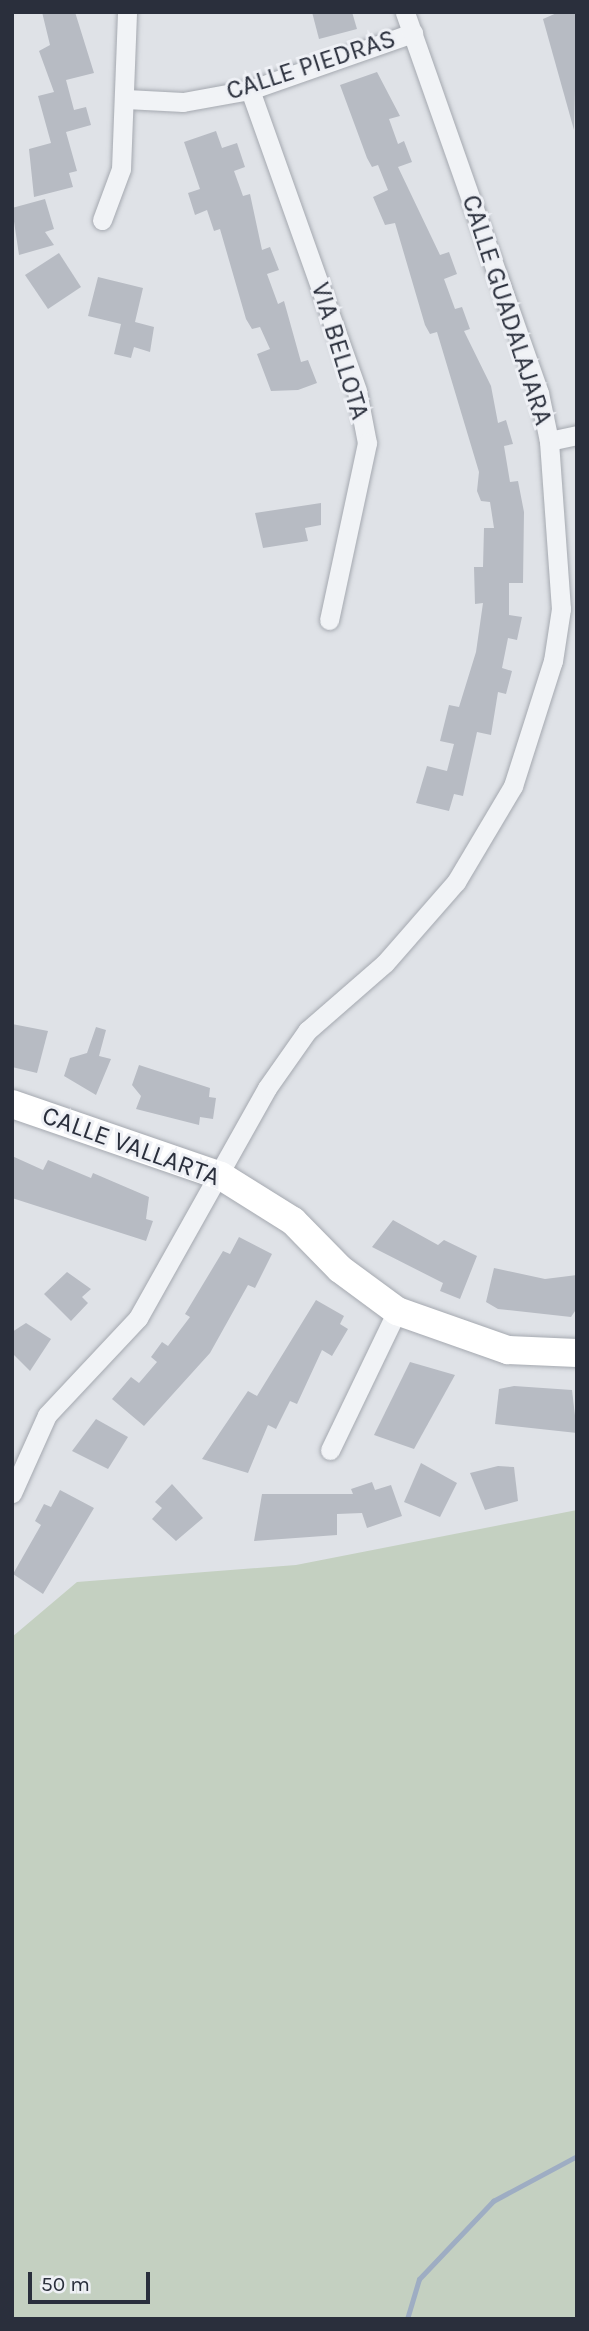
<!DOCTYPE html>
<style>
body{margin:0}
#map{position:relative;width:589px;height:2331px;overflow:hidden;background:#dfe2e7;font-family:Karla,sans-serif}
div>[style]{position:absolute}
.green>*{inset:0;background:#c4d0c1}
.stream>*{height:5px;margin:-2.5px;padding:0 2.5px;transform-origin:2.5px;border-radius:2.5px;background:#9eadc3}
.building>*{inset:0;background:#b7bbc3}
.roads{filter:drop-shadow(0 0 2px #a5a9b0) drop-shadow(0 0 2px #a5a9b0)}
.street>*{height:19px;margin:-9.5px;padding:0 9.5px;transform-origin:9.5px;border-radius:9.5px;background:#f1f3f6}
.secondary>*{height:28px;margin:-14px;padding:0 14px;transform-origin:14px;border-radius:14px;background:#fff}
span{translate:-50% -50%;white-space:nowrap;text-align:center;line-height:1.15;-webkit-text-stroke:6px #eef0f5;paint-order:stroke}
.street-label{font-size:26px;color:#2a2f3c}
.frame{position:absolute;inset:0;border:14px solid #2a2f3c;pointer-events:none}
.scale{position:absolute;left:28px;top:2272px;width:122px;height:32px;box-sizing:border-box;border:4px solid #2a2f3c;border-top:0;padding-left:9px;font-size:21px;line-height:24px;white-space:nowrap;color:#2a2f3c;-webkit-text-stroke:5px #eef0f5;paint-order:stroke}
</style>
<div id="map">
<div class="green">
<i style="clip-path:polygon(577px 1510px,577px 2319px,12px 2319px,12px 1637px,77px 1582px,296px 1565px)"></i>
</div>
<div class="stream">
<i style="left:407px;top:2319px;width:42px;rotate:-73.3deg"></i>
<i style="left:419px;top:2279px;width:108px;rotate:-46.5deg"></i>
<i style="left:493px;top:2201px;width:95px;rotate:-28.2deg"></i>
</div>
<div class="building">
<i style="clip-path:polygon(42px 12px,75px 12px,94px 73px,66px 80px,74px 110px,86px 107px,91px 125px,66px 132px,77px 171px,69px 173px,73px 187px,34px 197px,29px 149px,51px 143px,38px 96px,54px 92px,39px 51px,50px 45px)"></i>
<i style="clip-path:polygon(312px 12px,352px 12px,357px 29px,319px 39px)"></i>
<i style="clip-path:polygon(559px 12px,577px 12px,574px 130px,543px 19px)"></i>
<i style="clip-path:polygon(377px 72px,400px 116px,389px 119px,398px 144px,404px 141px,412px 162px,398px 167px,440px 255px,449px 252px,457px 274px,444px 279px,455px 309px,462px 307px,470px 329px,464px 331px,491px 386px,498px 423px,506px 420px,513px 444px,504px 446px,510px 482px,518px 481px,524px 512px,523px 583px,509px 583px,509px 615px,522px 617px,517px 640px,508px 638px,502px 668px,512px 671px,506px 694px,498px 692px,491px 735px,477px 732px,463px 796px,454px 794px,449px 811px,416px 803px,427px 766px,447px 771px,454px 744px,440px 741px,449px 705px,459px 707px,476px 652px,483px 603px,475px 604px,474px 567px,483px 567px,484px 528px,494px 528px,490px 502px,481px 501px,477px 491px,479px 472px,437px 332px,430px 334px,425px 325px,395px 223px,385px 225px,373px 197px,388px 190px,378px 165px,372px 167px,367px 158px,340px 85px)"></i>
<i style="clip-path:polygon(216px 131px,222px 148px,237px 143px,245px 167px,234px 171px,243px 196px,250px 194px,262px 250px,270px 247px,279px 270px,267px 274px,278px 304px,284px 301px,301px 362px,308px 360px,317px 383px,298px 390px,271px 391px,257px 354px,270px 349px,260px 327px,252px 329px,246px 319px,220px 229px,214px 231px,207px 210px,195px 215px,188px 193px,200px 189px,184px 142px)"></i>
<i style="clip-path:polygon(45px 199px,54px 229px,45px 232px,54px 245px,19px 255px,12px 208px)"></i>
<i style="clip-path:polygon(59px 253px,81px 287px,48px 309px,25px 275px)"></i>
<i style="clip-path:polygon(98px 277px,143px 288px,135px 322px,154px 327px,150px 352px,134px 347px,131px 358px,114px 354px,121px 324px,88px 316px)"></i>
<i style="clip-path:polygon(321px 503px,321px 525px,305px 528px,308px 541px,263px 548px,255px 513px)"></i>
<i style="clip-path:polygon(12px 1024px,48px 1031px,37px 1073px,12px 1067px)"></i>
<i style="clip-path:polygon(96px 1027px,106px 1030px,99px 1056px,111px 1059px,96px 1095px,64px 1076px,70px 1058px,87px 1053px)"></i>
<i style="clip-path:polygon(139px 1065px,210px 1088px,209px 1097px,216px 1098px,213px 1119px,200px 1117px,199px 1125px,136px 1109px,141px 1096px,132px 1085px)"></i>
<i style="clip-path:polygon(12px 1156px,43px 1170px,48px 1160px,91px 1178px,93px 1173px,149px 1197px,146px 1219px,153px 1221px,146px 1241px,12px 1198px)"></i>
<i style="clip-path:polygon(393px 1220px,438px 1245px,444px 1240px,477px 1256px,460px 1299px,440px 1291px,443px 1283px,372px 1247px)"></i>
<i style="clip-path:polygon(239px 1237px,272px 1254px,255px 1288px,248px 1285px,210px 1353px,144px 1426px,112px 1399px,131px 1377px,139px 1383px,157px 1362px,151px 1357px,162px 1342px,168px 1346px,190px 1317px,185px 1314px,223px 1251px,230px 1254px)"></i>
<i style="clip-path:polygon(494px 1268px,545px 1279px,577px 1275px,577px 1308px,571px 1317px,498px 1309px,486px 1302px)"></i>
<i style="clip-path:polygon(67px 1272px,91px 1289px,82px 1297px,88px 1303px,71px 1321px,44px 1294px)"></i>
<i style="clip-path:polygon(316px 1300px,344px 1316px,340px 1324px,348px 1329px,332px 1356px,322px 1350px,297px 1404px,290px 1401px,276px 1429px,268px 1425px,248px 1473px,202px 1459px,248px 1391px,257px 1396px)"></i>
<i style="clip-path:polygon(26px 1323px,51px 1339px,30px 1371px,12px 1353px,12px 1332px)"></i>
<i style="clip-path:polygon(410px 1362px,455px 1375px,414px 1449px,374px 1435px)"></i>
<i style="clip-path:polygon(514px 1386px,572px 1390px,577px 1433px,495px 1424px,499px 1389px)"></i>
<i style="clip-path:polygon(96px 1419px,128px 1437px,108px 1469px,72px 1451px)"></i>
<i style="clip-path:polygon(421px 1463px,457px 1483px,440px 1517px,404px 1502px)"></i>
<i style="clip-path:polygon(498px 1466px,514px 1467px,518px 1501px,485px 1510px,470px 1473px)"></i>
<i style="clip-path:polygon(372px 1482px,375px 1490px,391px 1485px,402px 1516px,367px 1528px,362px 1513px,337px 1514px,337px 1535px,254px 1541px,262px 1494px,353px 1494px,351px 1489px)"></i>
<i style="clip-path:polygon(172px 1484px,203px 1518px,176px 1541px,152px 1519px,162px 1508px,155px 1502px)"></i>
<i style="clip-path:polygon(60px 1490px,94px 1508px,43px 1594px,13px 1574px,41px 1525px,35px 1521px,44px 1504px,51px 1507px)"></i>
</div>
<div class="roads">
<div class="street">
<i style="left:250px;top:90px;width:319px;rotate:70.4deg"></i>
<i style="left:357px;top:391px;width:53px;rotate:79.1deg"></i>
<i style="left:367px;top:443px;width:181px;rotate:102.1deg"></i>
<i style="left:126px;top:99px;width:57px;rotate:3deg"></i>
<i style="left:183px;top:102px;width:68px;rotate:-10.2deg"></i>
<i style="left:250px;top:90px;width:173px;rotate:-19.3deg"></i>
<i style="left:102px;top:220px;width:54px;rotate:-69.6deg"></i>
<i style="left:121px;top:169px;width:157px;rotate:-87.8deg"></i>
<i style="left:549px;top:441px;width:29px;rotate:-12deg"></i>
<i style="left:330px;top:1450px;width:154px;rotate:-64.3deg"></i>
<i style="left:12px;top:1493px;width:85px;rotate:-65.8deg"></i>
<i style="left:47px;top:1415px;width:133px;rotate:-46.8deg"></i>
<i style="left:138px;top:1318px;width:264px;rotate:-60.7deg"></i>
<i style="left:267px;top:1088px;width:70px;rotate:-54.9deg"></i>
<i style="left:307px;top:1031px;width:103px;rotate:-41.1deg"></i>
<i style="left:385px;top:963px;width:108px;rotate:-48.8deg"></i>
<i style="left:456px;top:882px;width:112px;rotate:-59.3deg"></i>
<i style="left:513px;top:786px;width:131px;rotate:-72.3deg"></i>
<i style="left:553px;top:661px;width:53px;rotate:-81.3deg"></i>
<i style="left:561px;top:609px;width:168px;rotate:-94.1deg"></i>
<i style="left:549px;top:441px;width:49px;rotate:-101.8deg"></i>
<i style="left:539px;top:393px;width:404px;rotate:-109.4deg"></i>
</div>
<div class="secondary">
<i style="left:12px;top:1104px;width:221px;rotate:19deg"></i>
<i style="left:221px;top:1176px;width:85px;rotate:32deg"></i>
<i style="left:293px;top:1221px;width:67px;rotate:45.6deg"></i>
<i style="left:340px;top:1269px;width:71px;rotate:36.4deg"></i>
<i style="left:397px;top:1311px;width:118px;rotate:19.4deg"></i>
<i style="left:508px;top:1350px;width:69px;rotate:2.5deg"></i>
</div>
</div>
<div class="street-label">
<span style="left:311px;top:65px;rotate:-18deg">CALLE PIEDRAS</span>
<span style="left:507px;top:310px;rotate:72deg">CALLE GUADALAJARA</span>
<span style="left:340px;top:351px;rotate:73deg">VIA BELLOTA</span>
<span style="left:131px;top:1146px;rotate:20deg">CALLE VALLARTA</span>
</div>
<div class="frame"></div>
<div class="scale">50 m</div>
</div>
